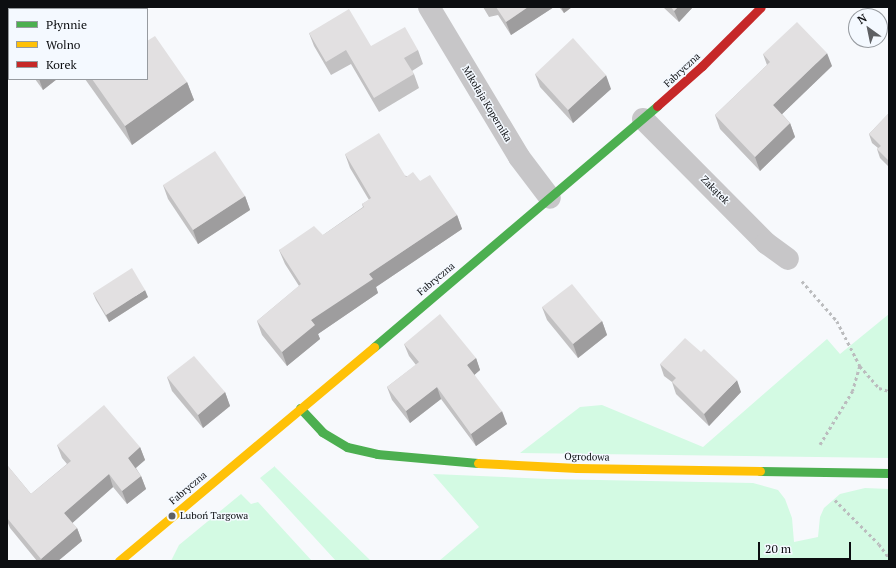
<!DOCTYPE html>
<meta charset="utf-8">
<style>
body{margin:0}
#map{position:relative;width:896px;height:568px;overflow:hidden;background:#f7f9fc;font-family:"PT Serif",serif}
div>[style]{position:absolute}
.green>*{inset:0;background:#d3fae3}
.path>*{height:2.5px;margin-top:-1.25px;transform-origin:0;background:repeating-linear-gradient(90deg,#bbbcbe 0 3px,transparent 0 6px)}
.street>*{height:22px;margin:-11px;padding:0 11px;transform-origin:11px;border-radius:11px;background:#c7c6c8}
.fast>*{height:9px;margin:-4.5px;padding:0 4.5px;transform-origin:4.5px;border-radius:4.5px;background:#4caf50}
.slow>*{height:9px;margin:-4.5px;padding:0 4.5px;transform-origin:4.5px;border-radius:4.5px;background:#ffc107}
.jam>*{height:9px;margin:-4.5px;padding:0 4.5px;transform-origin:4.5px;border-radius:4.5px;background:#c62828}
.wall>*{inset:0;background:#c2c1c2}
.shaded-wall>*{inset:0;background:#9e9d9e}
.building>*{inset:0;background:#e2e0e1}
.dots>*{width:11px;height:11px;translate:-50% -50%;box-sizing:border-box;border:2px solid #f4f9ff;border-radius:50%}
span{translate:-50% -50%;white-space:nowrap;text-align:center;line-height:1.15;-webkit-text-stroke:3px #f4f9ff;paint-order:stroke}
.street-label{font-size:10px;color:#0c0e11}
.poi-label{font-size:10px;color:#0c0e11}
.left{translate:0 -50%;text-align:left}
.frame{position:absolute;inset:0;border:8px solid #0c0e11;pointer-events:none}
.legend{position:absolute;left:8px;top:8px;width:140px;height:72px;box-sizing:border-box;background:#f4f9ff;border:1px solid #979ba0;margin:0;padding:5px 7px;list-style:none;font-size:12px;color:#0c0e11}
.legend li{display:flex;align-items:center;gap:8px;height:20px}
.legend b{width:20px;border:1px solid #979ba0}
.north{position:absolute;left:848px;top:8px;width:40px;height:40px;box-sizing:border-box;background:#f4f9ff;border:1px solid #979ba0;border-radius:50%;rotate:327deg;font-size:11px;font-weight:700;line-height:16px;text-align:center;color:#0c0e11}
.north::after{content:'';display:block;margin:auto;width:14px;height:18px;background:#5e6063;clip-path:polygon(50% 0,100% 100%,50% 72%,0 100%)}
.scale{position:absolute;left:758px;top:542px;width:93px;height:18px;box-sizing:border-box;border:2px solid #0c0e11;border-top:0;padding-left:5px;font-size:12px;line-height:14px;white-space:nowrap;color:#0c0e11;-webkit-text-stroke:3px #f4f9ff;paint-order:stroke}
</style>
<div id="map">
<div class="green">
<i style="clip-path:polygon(889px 314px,889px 458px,520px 453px,580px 407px,602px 405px,703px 447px,827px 339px,840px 354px)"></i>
<i style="clip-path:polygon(275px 466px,275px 467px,371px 561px,336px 561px,260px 478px)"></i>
<i style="clip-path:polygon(433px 474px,548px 479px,753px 483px,778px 490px,785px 499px,792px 518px,794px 542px,818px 537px,820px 517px,824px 508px,840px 494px,865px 488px,889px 489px,889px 561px,439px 561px,479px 527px)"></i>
<i style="clip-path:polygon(241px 494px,251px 504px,258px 502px,312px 561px,171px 561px,179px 545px)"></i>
</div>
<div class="path">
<i style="left:802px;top:281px;width:53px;rotate:48.8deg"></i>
<i style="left:837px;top:321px;width:51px;rotate:62.9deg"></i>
<i style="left:860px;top:366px;width:26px;rotate:106deg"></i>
<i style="left:853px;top:391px;width:63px;rotate:121.4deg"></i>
<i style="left:860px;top:366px;width:29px;rotate:49deg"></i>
<i style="left:879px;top:388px;width:10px;rotate:17deg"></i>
<i style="left:835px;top:500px;width:62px;rotate:45deg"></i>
<i style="left:879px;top:544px;width:17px;rotate:54deg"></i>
</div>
<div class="street">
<i style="left:429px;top:7px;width:175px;rotate:59deg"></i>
<i style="left:519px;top:157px;width:51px;rotate:52.9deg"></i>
<i style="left:643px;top:119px;width:175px;rotate:45.2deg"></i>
<i style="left:766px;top:243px;width:27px;rotate:36deg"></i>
</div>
<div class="fast">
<i style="left:374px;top:347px;width:372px;rotate:-40.4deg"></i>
<i style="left:300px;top:408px;width:33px;rotate:47deg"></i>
<i style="left:322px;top:432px;width:29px;rotate:31deg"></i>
<i style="left:347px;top:447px;width:31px;rotate:13deg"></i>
<i style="left:377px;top:454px;width:101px;rotate:5.1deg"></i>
<i style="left:760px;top:471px;width:129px;rotate:0.9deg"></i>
</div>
<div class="slow">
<i style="left:478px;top:463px;width:99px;rotate:2.9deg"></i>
<i style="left:577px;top:468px;width:183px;rotate:0.9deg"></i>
<i style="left:119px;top:561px;width:333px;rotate:-40deg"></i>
</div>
<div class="jam">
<i style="left:657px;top:106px;width:60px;rotate:-41.6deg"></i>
<i style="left:702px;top:66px;width:83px;rotate:-45deg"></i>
</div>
<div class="wall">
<i style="clip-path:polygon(7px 7px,9px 9px,9px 43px,7px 40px)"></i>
<i style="clip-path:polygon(483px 7px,554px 7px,511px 35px,498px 15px,489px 17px)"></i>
<i style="clip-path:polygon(559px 7px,572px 7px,564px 13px)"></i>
<i style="clip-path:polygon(663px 7px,693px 7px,679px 22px)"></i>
<i style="clip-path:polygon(309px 33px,371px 46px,418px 50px,423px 64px,412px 71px,414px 74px,419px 88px,379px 112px,351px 64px,331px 75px,314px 46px)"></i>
<i style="clip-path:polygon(763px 54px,832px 66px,782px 114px,790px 123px,795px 137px,760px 171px,720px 129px,715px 115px,767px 65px)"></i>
<i style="clip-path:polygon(535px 74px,611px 89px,573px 123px,540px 87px)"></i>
<i style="clip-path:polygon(35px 79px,57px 79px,43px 90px)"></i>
<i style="clip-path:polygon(85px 79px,147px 79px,187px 82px,194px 100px,132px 145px)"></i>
<i style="clip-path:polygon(889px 113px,889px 167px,880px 158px,877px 149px,878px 148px,872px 143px,869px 134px)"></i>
<i style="clip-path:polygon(345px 154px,420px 181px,457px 215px,462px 229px,376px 287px,378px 293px,318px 334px,320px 339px,287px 366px,262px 335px,257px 321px,299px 286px,285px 264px,279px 250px,323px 235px,363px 207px,362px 204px,369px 200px,350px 168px)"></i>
<i style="clip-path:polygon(163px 185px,245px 196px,250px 210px,198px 244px,168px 199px)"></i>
<i style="clip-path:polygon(93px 293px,148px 297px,109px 322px,96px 300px)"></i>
<i style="clip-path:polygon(542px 307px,602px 321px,607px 335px,578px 358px,547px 320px)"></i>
<i style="clip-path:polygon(404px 344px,476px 358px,480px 370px,474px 375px,507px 424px,476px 446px,441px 399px,410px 423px,392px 400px,387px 387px,416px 365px,409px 356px)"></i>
<i style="clip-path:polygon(660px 364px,741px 392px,709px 426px,676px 394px,672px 382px,664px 376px)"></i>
<i style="clip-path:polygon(167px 377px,225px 392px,230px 406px,203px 428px,172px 391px)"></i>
<i style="clip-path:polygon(57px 445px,140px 447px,145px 460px,136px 468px,141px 476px,146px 489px,127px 504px,113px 487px,72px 523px,77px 528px,82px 541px,58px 561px,37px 561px,10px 528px,7px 521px,7px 465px,31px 494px,67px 464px,62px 458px)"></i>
</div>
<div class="shaded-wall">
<i style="clip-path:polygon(71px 7px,83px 7px,84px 9px,72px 9px)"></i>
<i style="clip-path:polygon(528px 7px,554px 7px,511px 35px,506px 22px)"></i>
<i style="clip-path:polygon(561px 7px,572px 7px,564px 13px)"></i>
<i style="clip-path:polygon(678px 7px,693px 7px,679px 22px,674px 11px)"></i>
<i style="clip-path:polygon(827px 53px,832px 66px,778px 118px,773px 105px)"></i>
<i style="clip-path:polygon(606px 75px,611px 89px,573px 123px,568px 110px)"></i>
<i style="clip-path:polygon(39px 79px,57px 79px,43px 90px)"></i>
<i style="clip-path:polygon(187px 82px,194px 100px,132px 145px,125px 126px)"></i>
<i style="clip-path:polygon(790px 123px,795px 137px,760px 171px,755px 157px)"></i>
<i style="clip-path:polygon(245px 196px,250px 210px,198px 244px,193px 230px)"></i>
<i style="clip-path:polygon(457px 215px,462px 229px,376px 287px,378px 293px,318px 334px,320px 339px,287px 366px,282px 352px,311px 320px,369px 274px)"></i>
<i style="clip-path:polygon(145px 290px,148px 297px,109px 322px,106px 315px)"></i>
<i style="clip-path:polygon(602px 321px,607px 335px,578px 358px,573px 344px)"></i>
<i style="clip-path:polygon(476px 358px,480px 370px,472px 377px,467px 365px)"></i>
<i style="clip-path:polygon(737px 380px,741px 392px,709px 426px,704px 414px)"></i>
<i style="clip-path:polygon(437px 387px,441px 399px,410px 423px,406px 411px)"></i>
<i style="clip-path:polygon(225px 392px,230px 406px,203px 428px,198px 415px)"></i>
<i style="clip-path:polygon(502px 411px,507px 424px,476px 446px,471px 434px)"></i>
<i style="clip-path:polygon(140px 447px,145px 460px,132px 471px,128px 458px)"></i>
<i style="clip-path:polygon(109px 474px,113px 487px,69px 526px,64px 513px)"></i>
<i style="clip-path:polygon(141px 476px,146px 489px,127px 504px,122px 491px)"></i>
<i style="clip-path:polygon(77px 528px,82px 541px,58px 561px,42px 561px,41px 559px)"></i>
</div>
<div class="building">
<i style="clip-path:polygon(7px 7px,72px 7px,73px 9px,9px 9px,9px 34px,7px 31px)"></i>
<i style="clip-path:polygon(496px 7px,528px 7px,506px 22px)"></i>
<i style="clip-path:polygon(671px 7px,678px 7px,674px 11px)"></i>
<i style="clip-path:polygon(349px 9px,371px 46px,405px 27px,418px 50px,404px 58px,414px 74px,374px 98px,346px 50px,326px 62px,309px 33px)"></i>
<i style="clip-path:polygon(797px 22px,827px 53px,773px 105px,790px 123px,755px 157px,715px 115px,770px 62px,763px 54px)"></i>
<i style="clip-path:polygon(155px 36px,187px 82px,125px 126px,92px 79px,147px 79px,147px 41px)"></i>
<i style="clip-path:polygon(573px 38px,606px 75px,568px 110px,535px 74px)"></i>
<i style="clip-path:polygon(889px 113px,889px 161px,877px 149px,881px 146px,869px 134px)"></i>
<i style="clip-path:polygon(379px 133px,406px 177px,413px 172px,420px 181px,430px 175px,457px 215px,369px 274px,373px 279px,311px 320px,315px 325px,282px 352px,257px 321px,301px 284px,279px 250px,314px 226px,323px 235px,364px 207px,362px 204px,371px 198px,345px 154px)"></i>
<i style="clip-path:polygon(215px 151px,245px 196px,193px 230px,163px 185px)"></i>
<i style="clip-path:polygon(132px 268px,145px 290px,106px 315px,93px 293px)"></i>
<i style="clip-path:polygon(572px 284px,602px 321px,573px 344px,542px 307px)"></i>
<i style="clip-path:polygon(440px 314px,476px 358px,467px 365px,502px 411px,471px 434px,437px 387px,406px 411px,387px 387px,419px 362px,404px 344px)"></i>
<i style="clip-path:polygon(685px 338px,701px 352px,704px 349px,737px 380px,704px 414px,672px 382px,676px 378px,660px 364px)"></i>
<i style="clip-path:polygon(194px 356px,225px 392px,198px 415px,167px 377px)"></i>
<i style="clip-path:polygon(104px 405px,140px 447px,128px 458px,141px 476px,122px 491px,109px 474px,64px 513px,77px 528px,41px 559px,7px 518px,7px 465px,31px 494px,71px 461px,57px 445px)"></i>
</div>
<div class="dots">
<i style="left:172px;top:516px;background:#5e6063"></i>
</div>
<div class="street-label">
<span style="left:682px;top:70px;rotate:-43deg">Fabryczna</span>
<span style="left:487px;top:104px;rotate:59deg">Mikołaja Kopernika</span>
<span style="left:715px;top:190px;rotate:45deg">Zakątek</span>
<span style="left:436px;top:279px;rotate:-40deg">Fabryczna</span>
<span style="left:587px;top:457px;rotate:1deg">Ogrodowa</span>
<span style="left:188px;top:488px;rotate:-40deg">Fabryczna</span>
</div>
<div class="poi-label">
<span class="left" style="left:180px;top:516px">Luboń Targowa</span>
</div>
<div class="frame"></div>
<ul class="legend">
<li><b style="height:5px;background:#4caf50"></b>Płynnie</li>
<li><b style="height:5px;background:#ffc107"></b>Wolno</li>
<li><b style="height:5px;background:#c62828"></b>Korek</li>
</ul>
<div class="north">N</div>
<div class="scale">20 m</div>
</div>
